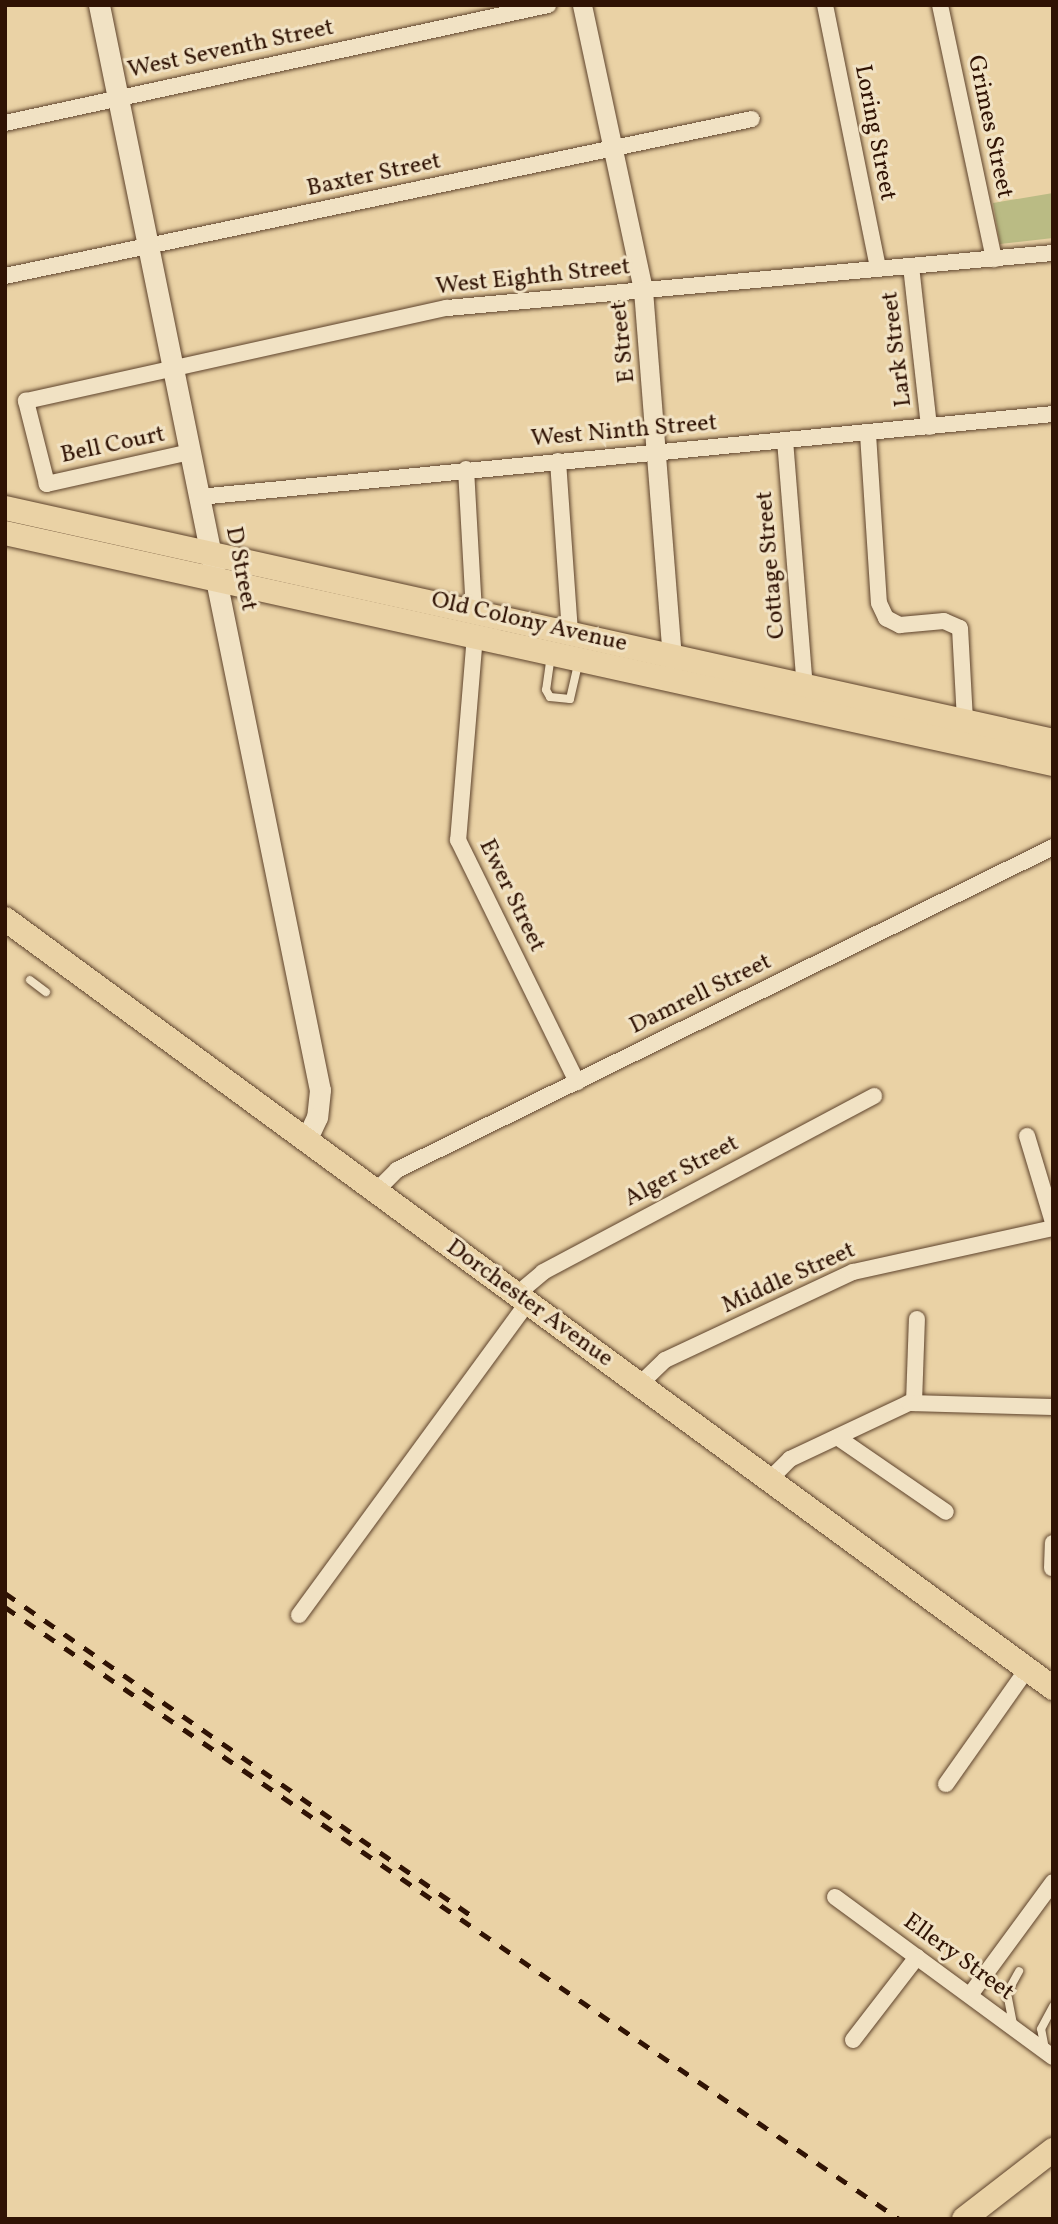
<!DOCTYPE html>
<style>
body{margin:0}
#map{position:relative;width:1058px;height:2224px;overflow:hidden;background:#ead2a5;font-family:Vollkorn,serif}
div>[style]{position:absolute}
.green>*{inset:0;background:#babb84}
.roads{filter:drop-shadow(0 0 2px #5e432c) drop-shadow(0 0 2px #5e432c)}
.service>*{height:8px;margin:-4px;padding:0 4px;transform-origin:4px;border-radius:4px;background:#f1e2c4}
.minor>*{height:16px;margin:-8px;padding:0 8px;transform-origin:8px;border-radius:8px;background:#f1e2c4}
.tertiary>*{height:19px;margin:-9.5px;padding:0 9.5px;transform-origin:9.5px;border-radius:9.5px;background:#f1e2c4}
.secondary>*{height:21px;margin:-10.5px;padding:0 10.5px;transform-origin:10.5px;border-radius:10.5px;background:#f1e2c4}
.primary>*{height:24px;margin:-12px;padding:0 12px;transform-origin:12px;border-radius:12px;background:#ead2a5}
.rail>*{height:5px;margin-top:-2.5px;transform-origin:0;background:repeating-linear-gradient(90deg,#301304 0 12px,transparent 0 24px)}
span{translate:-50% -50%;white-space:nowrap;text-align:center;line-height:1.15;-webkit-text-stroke:6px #f1e2c4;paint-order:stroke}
.street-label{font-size:24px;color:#301304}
.frame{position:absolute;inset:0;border:7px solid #301304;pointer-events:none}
</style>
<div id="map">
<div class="green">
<i style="clip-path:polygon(1053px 193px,1053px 238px,1000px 244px,993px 203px)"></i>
</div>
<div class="roads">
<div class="service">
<i style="left:551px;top:655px;width:35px;rotate:98deg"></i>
<i style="left:546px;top:690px;width:8px;rotate:60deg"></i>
<i style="left:550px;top:697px;width:20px;rotate:6deg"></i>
<i style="left:570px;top:699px;width:39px;rotate:-77deg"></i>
<i style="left:30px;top:980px;width:20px;rotate:37deg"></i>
<i style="left:1013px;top:2024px;width:32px;rotate:-101deg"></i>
<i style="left:1007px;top:1993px;width:25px;rotate:-61deg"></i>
<i style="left:1045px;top:2049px;width:20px;rotate:-101deg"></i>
<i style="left:1041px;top:2029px;width:26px;rotate:-62deg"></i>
</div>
<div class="minor">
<i style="left:825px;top:5px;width:269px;rotate:78.6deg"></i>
<i style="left:940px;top:5px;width:260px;rotate:78deg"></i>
<i style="left:5px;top:123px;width:556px;rotate:-12.26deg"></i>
<i style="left:911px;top:266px;width:162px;rotate:83.6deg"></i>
<i style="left:5px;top:276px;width:763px;rotate:-11.87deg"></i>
<i style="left:868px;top:434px;width:169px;rotate:86.3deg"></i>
<i style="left:879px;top:603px;width:17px;rotate:65deg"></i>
<i style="left:886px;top:618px;width:16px;rotate:27deg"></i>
<i style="left:900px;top:625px;width:44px;rotate:-5.2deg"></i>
<i style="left:944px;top:621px;width:17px;rotate:24deg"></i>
<i style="left:960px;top:628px;width:93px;rotate:86.9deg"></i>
<i style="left:785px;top:440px;width:247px;rotate:85.4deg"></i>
<i style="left:190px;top:452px;width:147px;rotate:167.4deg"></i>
<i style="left:47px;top:484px;width:86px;rotate:-104.2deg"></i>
<i style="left:26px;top:401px;width:431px;rotate:-12.5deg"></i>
<i style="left:447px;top:308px;width:608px;rotate:-5.19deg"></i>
<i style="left:558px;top:461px;width:171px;rotate:86deg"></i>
<i style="left:466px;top:469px;width:142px;rotate:86.8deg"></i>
<i style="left:199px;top:497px;width:858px;rotate:-5.55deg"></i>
<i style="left:475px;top:635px;width:206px;rotate:94.7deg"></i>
<i style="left:458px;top:840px;width:270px;rotate:63.8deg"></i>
<i style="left:1027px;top:1136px;width:90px;rotate:73.2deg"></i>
<i style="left:375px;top:1192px;width:31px;rotate:-45deg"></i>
<i style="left:397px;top:1170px;width:731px;rotate:-26.21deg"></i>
<i style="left:516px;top:1295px;width:35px;rotate:-40deg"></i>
<i style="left:543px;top:1272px;width:375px;rotate:-28deg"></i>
<i style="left:639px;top:1385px;width:36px;rotate:-44deg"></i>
<i style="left:665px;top:1360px;width:208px;rotate:-25.1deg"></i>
<i style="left:853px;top:1272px;width:205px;rotate:-12.4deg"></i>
<i style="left:914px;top:1403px;width:84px;rotate:-88deg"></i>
<i style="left:837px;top:1437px;width:132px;rotate:34.5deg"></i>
<i style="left:769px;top:1480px;width:30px;rotate:-45deg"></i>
<i style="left:790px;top:1459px;width:132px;rotate:-25.2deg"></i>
<i style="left:909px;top:1403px;width:144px;rotate:1.6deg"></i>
<i style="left:1052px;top:1568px;width:25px;rotate:-88deg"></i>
<i style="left:299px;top:1615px;width:386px;rotate:-53.8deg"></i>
<i style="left:946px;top:1784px;width:141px;rotate:-54.8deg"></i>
<i style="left:835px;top:1897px;width:270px;rotate:36.3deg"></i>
<i style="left:970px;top:1995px;width:140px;rotate:-53.7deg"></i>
<i style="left:853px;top:2040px;width:105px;rotate:-52.4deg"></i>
</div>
<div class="tertiary">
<i style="left:582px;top:5px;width:291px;rotate:77.9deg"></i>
<i style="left:643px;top:290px;width:379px;rotate:85.5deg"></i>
</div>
<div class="secondary">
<i style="left:99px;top:5px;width:1107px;rotate:78.49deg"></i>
<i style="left:320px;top:1090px;width:27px;rotate:96deg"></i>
<i style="left:317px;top:1117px;width:26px;rotate:115deg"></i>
</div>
<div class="primary">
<i style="left:5px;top:508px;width:1074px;rotate:12.53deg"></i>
<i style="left:5px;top:533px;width:1073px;rotate:12.43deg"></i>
<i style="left:5px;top:919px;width:1300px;rotate:36.27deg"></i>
<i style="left:964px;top:2219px;width:113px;rotate:-37.8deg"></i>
</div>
</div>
<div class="rail">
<i style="left:5px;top:1593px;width:568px;rotate:34.67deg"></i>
<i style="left:5px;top:1607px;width:1083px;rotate:34.39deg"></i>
</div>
<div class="street-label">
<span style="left:231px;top:50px;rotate:-12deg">West Seventh Street</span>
<span style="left:989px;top:127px;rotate:78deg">Grimes Street</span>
<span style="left:874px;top:133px;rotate:79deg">Loring Street</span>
<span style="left:374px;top:176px;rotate:-12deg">Baxter Street</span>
<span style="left:533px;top:278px;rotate:-6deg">West Eighth Street</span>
<span style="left:624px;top:342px;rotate:-96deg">E Street</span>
<span style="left:898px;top:349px;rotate:-97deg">Lark Street</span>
<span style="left:624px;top:432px;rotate:-5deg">West Ninth Street</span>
<span style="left:113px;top:446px;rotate:-12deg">Bell Court</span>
<span style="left:772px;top:565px;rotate:-95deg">Cottage Street</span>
<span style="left:240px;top:569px;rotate:79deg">D Street</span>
<span style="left:529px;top:623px;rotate:13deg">Old Colony Avenue</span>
<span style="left:511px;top:896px;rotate:64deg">Ewer Street</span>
<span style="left:701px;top:995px;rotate:-26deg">Damrell Street</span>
<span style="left:682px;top:1172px;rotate:-28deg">Alger Street</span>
<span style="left:789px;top:1279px;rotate:-24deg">Middle Street</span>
<span style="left:529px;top:1304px;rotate:36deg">Dorchester Avenue</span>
<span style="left:958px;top:1958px;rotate:36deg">Ellery Street</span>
</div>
<div class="frame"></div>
</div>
